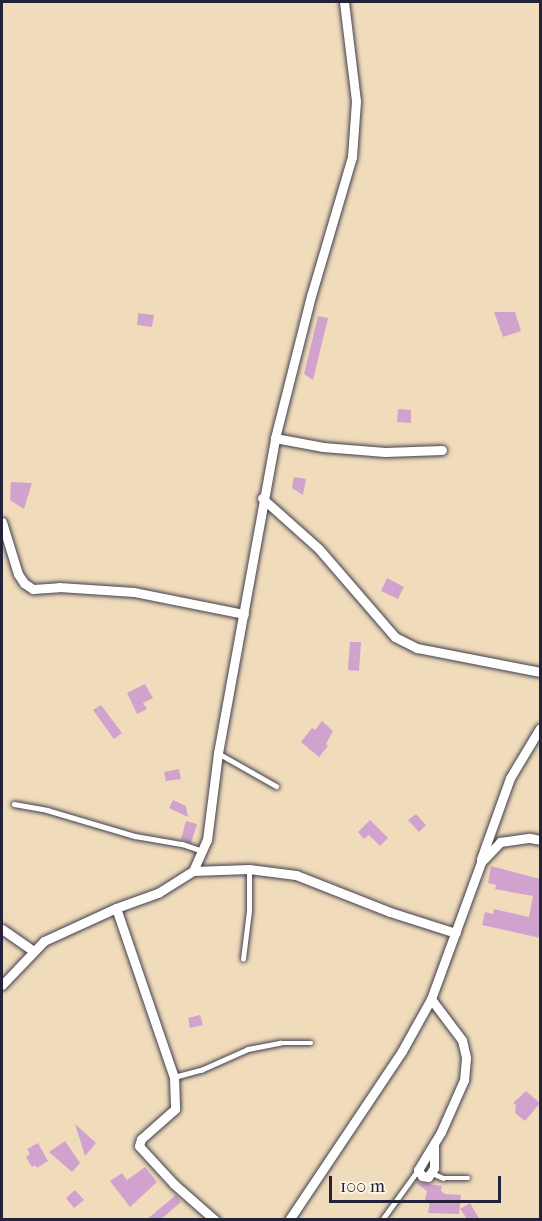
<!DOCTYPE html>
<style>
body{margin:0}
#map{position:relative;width:542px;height:1221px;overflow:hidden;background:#f0dcbb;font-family:"IM FELL French Canon",serif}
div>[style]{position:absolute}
.building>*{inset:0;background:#d2a2cf}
.roads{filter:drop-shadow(0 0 2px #413e4e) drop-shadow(0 0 2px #413e4e)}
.service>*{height:4.5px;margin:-2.25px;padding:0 2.25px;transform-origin:2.25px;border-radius:2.25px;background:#fff}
.minor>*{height:9px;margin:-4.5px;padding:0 4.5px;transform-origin:4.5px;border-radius:4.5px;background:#fff}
span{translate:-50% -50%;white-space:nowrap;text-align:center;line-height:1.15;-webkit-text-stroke:6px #fcf5e5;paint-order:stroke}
.frame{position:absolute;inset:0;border:3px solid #22223b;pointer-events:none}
.scale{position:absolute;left:329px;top:1176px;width:172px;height:27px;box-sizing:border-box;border:3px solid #22223b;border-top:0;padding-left:8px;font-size:18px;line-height:21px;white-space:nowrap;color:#22223b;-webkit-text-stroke:4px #fcf5e5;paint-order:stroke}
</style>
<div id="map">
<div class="building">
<i style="clip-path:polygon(494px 312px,515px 312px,521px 331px,503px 337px)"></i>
<i style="clip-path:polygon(138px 313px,154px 315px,152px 327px,137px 325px)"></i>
<i style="clip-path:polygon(318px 316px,328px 318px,313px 380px,304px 374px)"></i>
<i style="clip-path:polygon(398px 409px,411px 410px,411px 423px,397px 422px)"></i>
<i style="clip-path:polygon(294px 477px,306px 479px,303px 495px,292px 488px)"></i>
<i style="clip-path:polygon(11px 482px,32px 483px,24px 509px,10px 500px)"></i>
<i style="clip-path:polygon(387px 578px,404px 587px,398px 599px,381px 591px)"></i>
<i style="clip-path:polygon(350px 642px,361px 642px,359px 671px,348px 670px)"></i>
<i style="clip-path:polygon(145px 684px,153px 698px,143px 703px,147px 709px,137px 714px,127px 693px)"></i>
<i style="clip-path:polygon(101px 705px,122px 733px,114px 739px,93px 710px)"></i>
<i style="clip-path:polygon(322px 721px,333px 731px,326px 744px,328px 746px,319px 757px,301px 742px,312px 728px,315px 730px)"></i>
<i style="clip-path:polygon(179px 769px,181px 779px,166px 781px,164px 772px)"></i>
<i style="clip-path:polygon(173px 800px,186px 806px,188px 817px,169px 808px)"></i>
<i style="clip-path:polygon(416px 814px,426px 825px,419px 832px,408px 820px)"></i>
<i style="clip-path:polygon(370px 820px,388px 838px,380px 846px,369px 835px,364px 839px,358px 832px)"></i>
<i style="clip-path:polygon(186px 821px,197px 824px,191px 843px,181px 839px)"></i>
<i style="clip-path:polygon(491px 866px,540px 879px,540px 938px,482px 925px,485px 912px,493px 914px,494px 909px,529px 917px,533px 896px,495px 889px,496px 885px,488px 883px)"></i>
<i style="clip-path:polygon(200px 1015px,203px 1025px,190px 1028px,188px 1018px)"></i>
<i style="clip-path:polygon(526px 1091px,540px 1103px,525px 1121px,515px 1113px,516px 1105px,513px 1103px)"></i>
<i style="clip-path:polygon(75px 1124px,96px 1143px,85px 1156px)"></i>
<i style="clip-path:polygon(65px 1141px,80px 1163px,72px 1172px,49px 1152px)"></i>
<i style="clip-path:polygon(38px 1143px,48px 1161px,37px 1168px,35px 1165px,32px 1167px,26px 1157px,30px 1154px,27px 1149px)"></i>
<i style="clip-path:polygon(145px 1167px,157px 1182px,130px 1207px,110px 1181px,122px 1173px,127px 1180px)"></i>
<i style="clip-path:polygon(415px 1182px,442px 1186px,441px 1191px,445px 1194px,461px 1195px,459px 1214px,428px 1213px,430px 1201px,425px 1200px,427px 1191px)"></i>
<i style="clip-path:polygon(75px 1190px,84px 1200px,74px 1208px,66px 1198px)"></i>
<i style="clip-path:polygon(176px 1195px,181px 1202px,160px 1220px,146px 1220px)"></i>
<i style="clip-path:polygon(470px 1203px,480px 1220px,468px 1220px,460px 1209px)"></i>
</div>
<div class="roads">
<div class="service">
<i style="left:218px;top:753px;width:67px;rotate:29.6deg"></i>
<i style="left:14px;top:804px;width:34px;rotate:10deg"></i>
<i style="left:47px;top:810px;width:92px;rotate:16.5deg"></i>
<i style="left:135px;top:836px;width:48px;rotate:9.7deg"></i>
<i style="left:182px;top:844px;width:21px;rotate:19deg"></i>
<i style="left:243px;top:959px;width:48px;rotate:-82.9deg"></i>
<i style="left:249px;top:911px;width:42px;rotate:-90deg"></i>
<i style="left:174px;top:1077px;width:28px;rotate:-15deg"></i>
<i style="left:201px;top:1070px;width:51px;rotate:-24.1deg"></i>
<i style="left:248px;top:1049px;width:33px;rotate:-11deg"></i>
<i style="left:280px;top:1043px;width:31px"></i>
<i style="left:432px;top:1173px;width:12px;rotate:24deg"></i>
<i style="left:443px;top:1178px;width:25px"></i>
<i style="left:382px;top:1220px;width:62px;rotate:-54.2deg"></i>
</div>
<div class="minor">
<i style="left:275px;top:438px;width:49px;rotate:10.6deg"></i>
<i style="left:323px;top:447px;width:62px;rotate:4.6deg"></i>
<i style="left:385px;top:452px;width:57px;rotate:-2deg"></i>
<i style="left:262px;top:498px;width:76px;rotate:41.8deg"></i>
<i style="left:319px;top:549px;width:116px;rotate:49.2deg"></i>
<i style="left:395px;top:637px;width:25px;rotate:27deg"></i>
<i style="left:417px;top:648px;width:125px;rotate:11deg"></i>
<i style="left:2px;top:522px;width:54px;rotate:72.9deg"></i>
<i style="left:18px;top:574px;width:11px;rotate:56deg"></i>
<i style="left:24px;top:583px;width:11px;rotate:34deg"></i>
<i style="left:33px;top:589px;width:26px;rotate:-4deg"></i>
<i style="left:59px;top:587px;width:75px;rotate:3.8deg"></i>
<i style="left:134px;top:592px;width:112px;rotate:11.3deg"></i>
<i style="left:481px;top:859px;width:86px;rotate:-70.3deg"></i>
<i style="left:510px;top:778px;width:58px;rotate:-59deg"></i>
<i style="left:193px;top:871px;width:56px;rotate:-2deg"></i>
<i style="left:249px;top:869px;width:47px;rotate:7.3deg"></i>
<i style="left:296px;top:875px;width:101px;rotate:21.5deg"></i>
<i style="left:390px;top:912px;width:69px;rotate:17.7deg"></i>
<i style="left:116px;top:908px;width:179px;rotate:71.1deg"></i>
<i style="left:174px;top:1077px;width:32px;rotate:88deg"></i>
<i style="left:175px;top:1109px;width:45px;rotate:138.6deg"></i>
<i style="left:141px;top:1139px;width:7px;rotate:106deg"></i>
<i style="left:139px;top:1146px;width:52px;rotate:47.4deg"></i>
<i style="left:174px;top:1184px;width:55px;rotate:41.3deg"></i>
<i style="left:2px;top:929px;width:38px;rotate:35deg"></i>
<i style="left:2px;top:985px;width:61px;rotate:-46.3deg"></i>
<i style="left:44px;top:941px;width:79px;rotate:-24.6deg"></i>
<i style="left:116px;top:908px;width:45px;rotate:-19.7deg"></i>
<i style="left:158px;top:893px;width:41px;rotate:-32.2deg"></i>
<i style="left:193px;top:871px;width:34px;rotate:-66deg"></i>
<i style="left:207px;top:840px;width:88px;rotate:-82.8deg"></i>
<i style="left:218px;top:753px;width:320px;rotate:-79.7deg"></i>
<i style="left:275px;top:438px;width:146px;rotate:-75.8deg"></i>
<i style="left:311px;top:296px;width:145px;rotate:-73.6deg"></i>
<i style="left:352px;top:157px;width:56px;rotate:-85.9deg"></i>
<i style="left:356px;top:101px;width:100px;rotate:-96.9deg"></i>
<i style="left:431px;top:999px;width:51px;rotate:52.9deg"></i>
<i style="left:462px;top:1040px;width:18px;rotate:77deg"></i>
<i style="left:466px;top:1058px;width:22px;rotate:95deg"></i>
<i style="left:464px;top:1080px;width:57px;rotate:113.9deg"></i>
<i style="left:441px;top:1132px;width:44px;rotate:121.2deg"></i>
<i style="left:418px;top:1170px;width:7px;rotate:56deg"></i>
<i style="left:422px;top:1176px;width:6px;rotate:9deg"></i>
<i style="left:428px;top:1177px;width:11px;rotate:-56deg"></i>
<i style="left:434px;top:1168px;width:24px;rotate:-90deg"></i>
<i style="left:289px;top:1220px;width:203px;rotate:-56.2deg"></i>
<i style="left:402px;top:1051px;width:60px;rotate:-60.9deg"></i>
<i style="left:431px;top:999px;width:146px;rotate:-69.9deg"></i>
<i style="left:481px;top:862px;width:28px;rotate:-46deg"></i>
<i style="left:500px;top:842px;width:30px;rotate:-8deg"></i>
<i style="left:530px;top:838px;width:10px;rotate:11deg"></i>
</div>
</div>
<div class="frame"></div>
<div class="scale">100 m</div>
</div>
